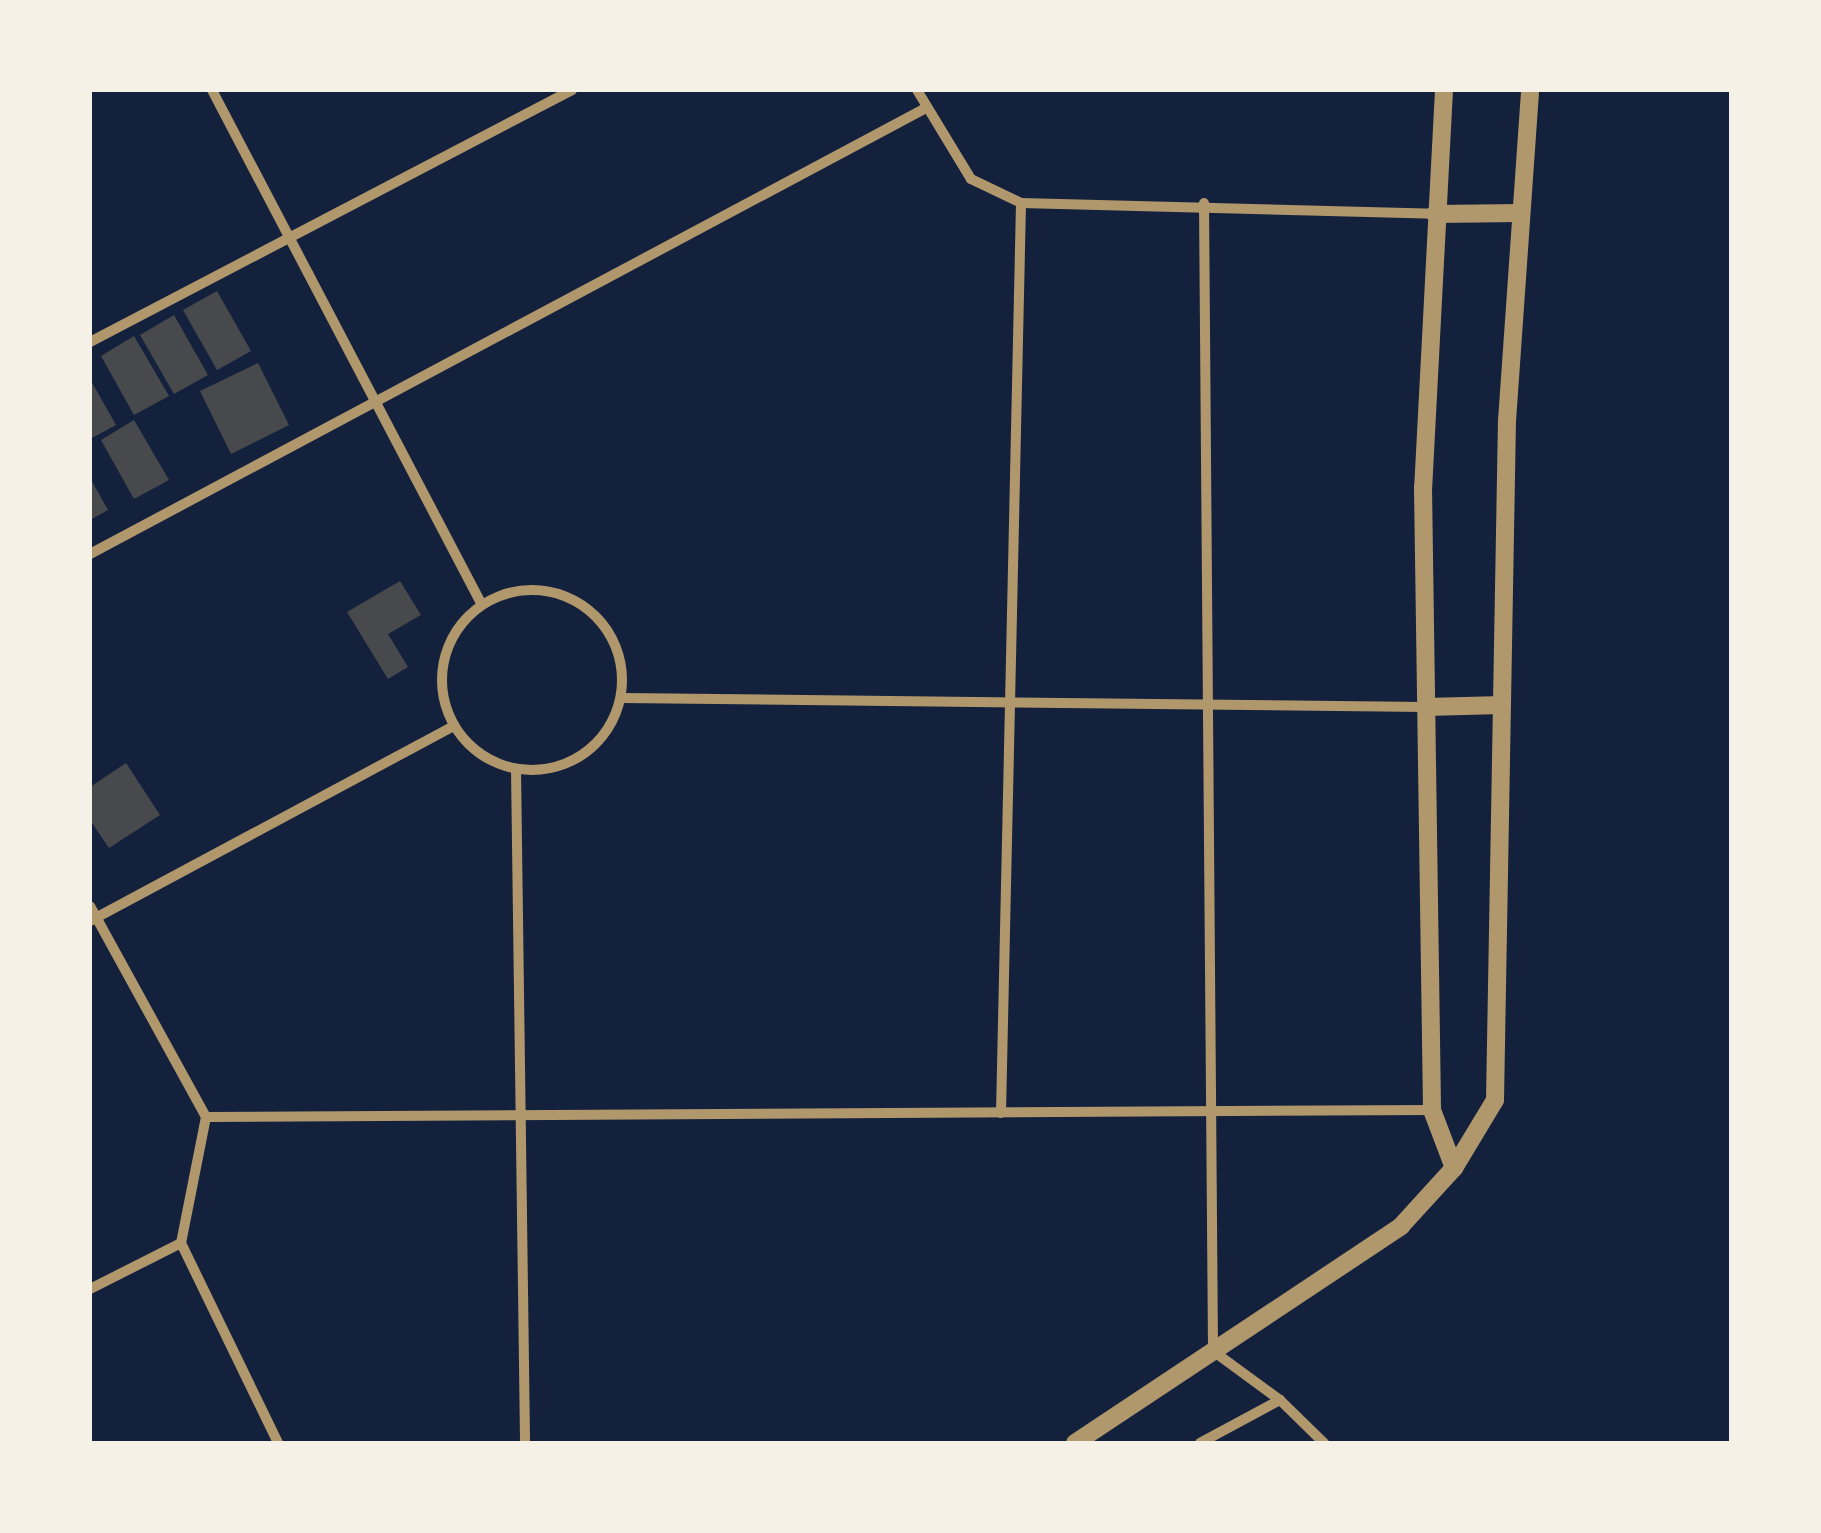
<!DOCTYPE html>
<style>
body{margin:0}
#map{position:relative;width:1821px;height:1533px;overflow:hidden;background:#14213d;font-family:"Noto Serif",serif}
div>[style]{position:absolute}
.building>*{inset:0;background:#48494c}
.minor>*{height:10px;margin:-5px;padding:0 5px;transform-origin:5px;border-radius:5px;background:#b1986c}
.minor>.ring{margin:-5px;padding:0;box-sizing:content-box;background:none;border:10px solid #b1986c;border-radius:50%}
.tertiary>*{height:18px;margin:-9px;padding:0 9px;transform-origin:9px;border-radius:9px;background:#b1986c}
span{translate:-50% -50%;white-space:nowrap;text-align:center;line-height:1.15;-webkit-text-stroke:9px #f6f1e7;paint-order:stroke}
.frame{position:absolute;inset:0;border:92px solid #f6f1e7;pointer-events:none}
</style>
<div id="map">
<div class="building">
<i style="clip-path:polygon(217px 291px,251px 351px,217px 370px,183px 310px)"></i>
<i style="clip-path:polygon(174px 315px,208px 375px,174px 394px,140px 335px)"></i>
<i style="clip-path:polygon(134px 336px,169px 396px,134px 415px,101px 356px)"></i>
<i style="clip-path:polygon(258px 363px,289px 425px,231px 454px,200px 391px)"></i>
<i style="clip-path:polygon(90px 379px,116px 425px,90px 439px)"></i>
<i style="clip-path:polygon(134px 420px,169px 480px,134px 499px,101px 440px)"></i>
<i style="clip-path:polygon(90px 478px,108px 510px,90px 520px)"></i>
<i style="clip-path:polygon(400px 581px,421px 615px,388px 634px,408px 667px,388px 679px,347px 612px)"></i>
<i style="clip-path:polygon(126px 763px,160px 815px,109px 848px,90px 820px,90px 787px)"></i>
</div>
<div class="minor">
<i style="left:212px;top:90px;width:581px;rotate:62.33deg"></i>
<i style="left:917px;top:90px;width:104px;rotate:58.8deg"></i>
<i style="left:971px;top:179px;width:55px;rotate:25.6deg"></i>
<i style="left:1021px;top:203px;width:414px;rotate:1.5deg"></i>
<i style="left:1204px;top:203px;width:1148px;rotate:89.55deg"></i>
<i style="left:1213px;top:1351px;width:83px;rotate:36.2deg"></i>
<i style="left:90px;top:342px;width:544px;rotate:-27.6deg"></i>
<i style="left:90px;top:554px;width:948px;rotate:-28.08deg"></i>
<i class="ring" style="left:442px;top:590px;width:170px;height:170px"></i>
<i style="left:622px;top:698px;width:804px;rotate:0.64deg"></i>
<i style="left:516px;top:769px;width:674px;rotate:89.23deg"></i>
<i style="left:90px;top:906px;width:241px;rotate:61.2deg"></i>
<i style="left:206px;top:1117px;width:1226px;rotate:-0.33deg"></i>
<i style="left:90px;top:921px;width:413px;rotate:-28.2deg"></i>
<i style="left:1001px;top:1113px;width:910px;rotate:-88.74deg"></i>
<i style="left:206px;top:1117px;width:128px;rotate:101.2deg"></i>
<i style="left:181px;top:1243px;width:222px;rotate:64.1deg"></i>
<i style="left:90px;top:1289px;width:102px;rotate:-26.8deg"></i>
<i style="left:1200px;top:1443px;width:91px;rotate:-28.3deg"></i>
<i style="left:1280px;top:1400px;width:62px;rotate:44.3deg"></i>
</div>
<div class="tertiary">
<i style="left:1444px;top:90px;width:398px;rotate:93deg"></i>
<i style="left:1423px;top:487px;width:623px;rotate:89.17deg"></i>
<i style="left:1432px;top:1110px;width:62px;rotate:69.2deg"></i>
<i style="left:1435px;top:214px;width:86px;rotate:-0.7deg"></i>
<i style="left:1426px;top:707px;width:76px;rotate:-1.5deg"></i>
<i style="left:1075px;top:1443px;width:392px;rotate:-33.6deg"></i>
<i style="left:1401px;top:1226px;width:79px;rotate:-47.6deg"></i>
<i style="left:1454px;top:1168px;width:79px;rotate:-58.9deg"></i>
<i style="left:1495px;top:1100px;width:679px;rotate:-88.99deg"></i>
<i style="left:1507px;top:421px;width:332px;rotate:-86deg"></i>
</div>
<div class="frame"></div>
</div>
